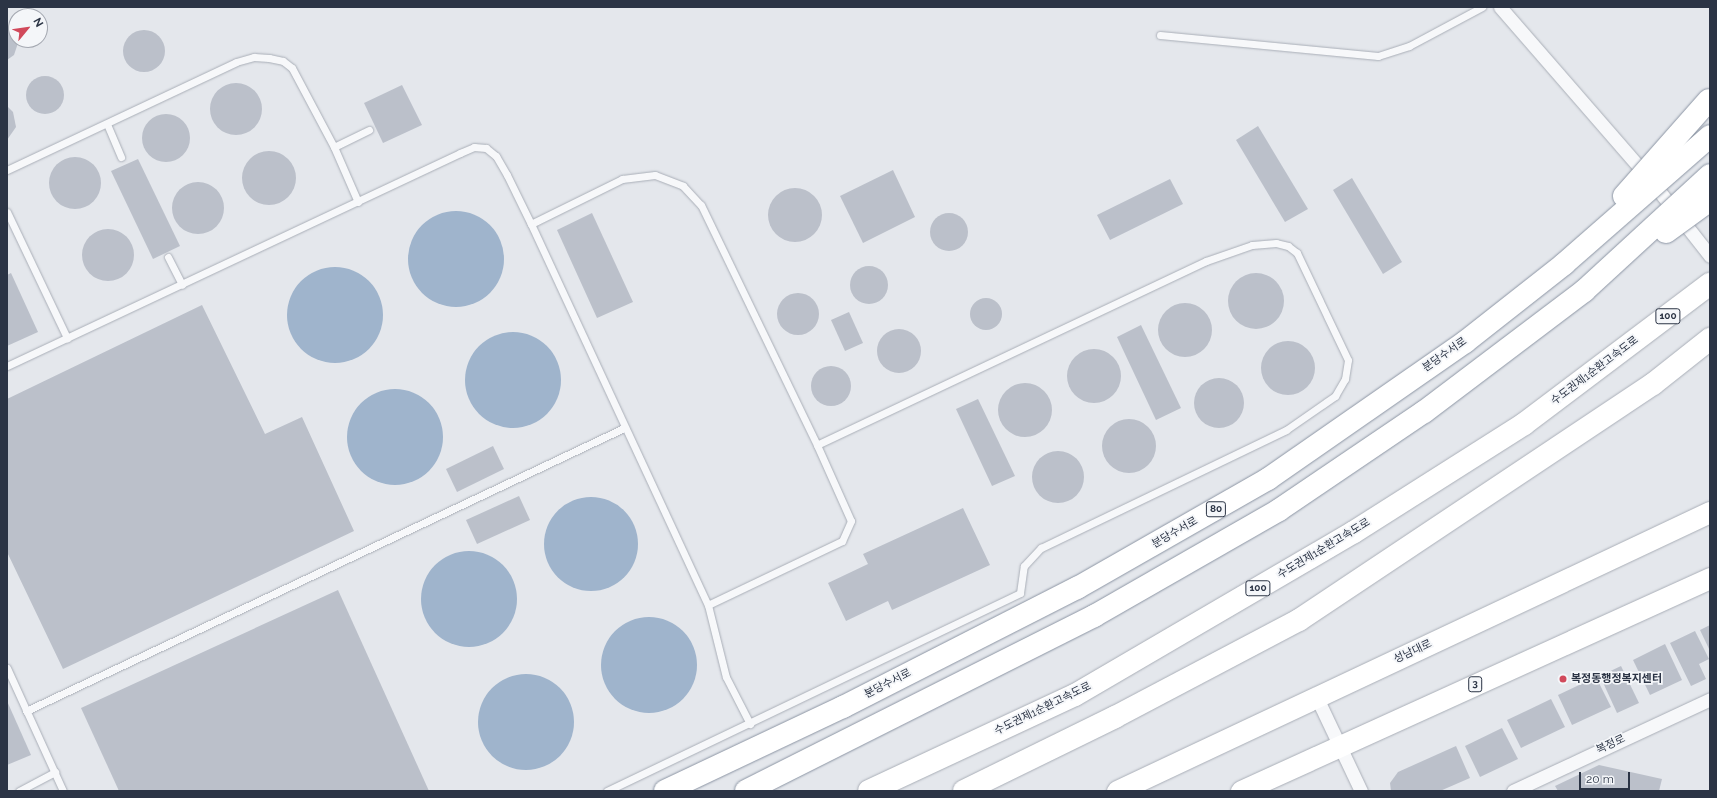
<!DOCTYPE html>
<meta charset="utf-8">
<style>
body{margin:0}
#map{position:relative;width:1717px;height:798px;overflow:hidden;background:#e4e7ec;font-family:Raleway,"Noto Sans KR",sans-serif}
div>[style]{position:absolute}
.water>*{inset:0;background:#9fb4cc}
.round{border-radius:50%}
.building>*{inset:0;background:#bbc0ca}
.roads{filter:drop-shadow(0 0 1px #a9aeb7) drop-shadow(0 0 1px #a9aeb7)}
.lane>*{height:7px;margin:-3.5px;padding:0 3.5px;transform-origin:3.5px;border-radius:3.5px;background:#f7f8fa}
.street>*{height:13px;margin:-6.5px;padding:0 6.5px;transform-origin:6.5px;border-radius:6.5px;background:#f7f8fa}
.primary>*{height:21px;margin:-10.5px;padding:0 10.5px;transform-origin:10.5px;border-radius:10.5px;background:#fff}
.highway>*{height:22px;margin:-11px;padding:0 11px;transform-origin:11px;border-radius:11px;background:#fff}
.bridges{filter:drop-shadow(0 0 1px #8b94a3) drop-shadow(0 0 1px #8b94a3)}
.highway-bridge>*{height:22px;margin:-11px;padding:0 11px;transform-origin:11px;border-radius:11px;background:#fff}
.dots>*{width:11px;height:11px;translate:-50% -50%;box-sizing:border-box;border:2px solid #f4f6f9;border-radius:50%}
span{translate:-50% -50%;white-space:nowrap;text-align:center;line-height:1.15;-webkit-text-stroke:3.5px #f4f6f9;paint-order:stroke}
.shield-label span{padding:1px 3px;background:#f4f6f9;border:1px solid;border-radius:3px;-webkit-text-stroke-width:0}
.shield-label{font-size:10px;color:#2b3445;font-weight:700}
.street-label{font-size:11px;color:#2b3445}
.poi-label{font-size:11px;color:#2b3445;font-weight:700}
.left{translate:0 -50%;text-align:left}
.frame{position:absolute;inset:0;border:8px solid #2b3445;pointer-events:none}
.north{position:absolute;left:8px;top:8px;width:40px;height:40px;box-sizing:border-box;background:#f4f6f9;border:1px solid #a4a8b1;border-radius:50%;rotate:61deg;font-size:11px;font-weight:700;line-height:16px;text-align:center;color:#2b3445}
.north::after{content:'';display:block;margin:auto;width:14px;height:18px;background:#d1495b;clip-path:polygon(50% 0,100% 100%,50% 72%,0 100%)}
.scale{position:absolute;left:1579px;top:772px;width:51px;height:18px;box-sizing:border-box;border:2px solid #2b3445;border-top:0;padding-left:5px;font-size:12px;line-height:14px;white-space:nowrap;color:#2b3445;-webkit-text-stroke:3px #f4f6f9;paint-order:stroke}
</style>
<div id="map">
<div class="water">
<i class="round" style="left:408px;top:211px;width:96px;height:96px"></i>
<i class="round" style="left:287px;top:267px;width:96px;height:96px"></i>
<i class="round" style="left:465px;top:332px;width:96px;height:96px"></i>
<i class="round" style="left:347px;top:389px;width:96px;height:96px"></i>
<i class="round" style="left:544px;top:497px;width:94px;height:94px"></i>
<i class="round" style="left:421px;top:551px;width:96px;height:96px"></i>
<i class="round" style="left:601px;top:617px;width:96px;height:96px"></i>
<i class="round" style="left:478px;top:674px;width:96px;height:96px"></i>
</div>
<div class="building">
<i style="clip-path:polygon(7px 26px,14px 31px,18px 43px,14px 55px,7px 60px)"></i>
<i class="round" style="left:123px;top:30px;width:42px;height:42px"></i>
<i class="round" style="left:26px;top:76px;width:38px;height:38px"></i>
<i class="round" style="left:210px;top:83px;width:52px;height:52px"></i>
<i style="clip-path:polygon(402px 85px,422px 125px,383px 143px,364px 103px)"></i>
<i style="clip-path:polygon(7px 106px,13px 112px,16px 127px,7px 140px)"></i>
<i class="round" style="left:142px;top:114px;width:48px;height:48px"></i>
<i style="clip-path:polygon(1258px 126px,1308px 209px,1285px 222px,1236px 140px)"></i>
<i class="round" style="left:242px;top:151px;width:54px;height:54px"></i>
<i class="round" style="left:49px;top:157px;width:52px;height:52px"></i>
<i style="clip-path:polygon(138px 159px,180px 246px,153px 259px,111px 171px)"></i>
<i style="clip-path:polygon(893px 170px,915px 217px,863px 243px,840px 196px)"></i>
<i style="clip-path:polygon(1352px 178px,1402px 262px,1383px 274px,1333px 190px)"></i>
<i style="clip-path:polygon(1170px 179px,1183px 204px,1110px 240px,1097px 215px)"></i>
<i class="round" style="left:172px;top:182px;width:52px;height:52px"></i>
<i class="round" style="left:768px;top:188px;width:54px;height:54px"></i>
<i style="clip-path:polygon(592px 213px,633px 302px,597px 318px,557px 230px)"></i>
<i class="round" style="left:930px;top:213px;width:38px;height:38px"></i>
<i class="round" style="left:82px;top:229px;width:52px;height:52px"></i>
<i class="round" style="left:850px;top:266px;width:38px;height:38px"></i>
<i style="clip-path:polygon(11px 273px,38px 332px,7px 346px,7px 275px)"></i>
<i class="round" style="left:1228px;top:273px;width:56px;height:56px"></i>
<i class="round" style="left:777px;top:293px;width:42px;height:42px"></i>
<i class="round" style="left:970px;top:298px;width:32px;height:32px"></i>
<i class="round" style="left:1158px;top:303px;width:54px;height:54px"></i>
<i style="clip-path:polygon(202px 305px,265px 434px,302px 417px,354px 531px,63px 669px,7px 552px,7px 399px)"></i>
<i style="clip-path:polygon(849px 312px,863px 343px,845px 351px,831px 320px)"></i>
<i style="clip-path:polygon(1141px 325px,1181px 408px,1156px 420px,1117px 337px)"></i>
<i class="round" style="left:877px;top:329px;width:44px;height:44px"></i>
<i class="round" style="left:1261px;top:341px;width:54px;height:54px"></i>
<i class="round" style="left:1067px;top:349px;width:54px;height:54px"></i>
<i class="round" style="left:811px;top:366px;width:40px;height:40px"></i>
<i class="round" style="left:1194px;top:378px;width:50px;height:50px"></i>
<i class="round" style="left:998px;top:383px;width:54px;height:54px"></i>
<i style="clip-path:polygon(978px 399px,1015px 476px,992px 486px,956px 409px)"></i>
<i class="round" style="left:1102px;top:419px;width:54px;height:54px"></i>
<i style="clip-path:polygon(493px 446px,504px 469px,457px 492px,446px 469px)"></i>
<i class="round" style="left:1032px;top:451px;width:52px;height:52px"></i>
<i style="clip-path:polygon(519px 496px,530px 520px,477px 544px,466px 520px)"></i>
<i style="clip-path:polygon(963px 508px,990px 565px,892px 610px,888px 601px,846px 621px,828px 583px,868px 564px,863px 554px)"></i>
<i style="clip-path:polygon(338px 590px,429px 791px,119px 791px,81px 708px)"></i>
<i style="clip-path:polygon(1710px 625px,1710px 651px,1700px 630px)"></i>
<i style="clip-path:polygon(1695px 631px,1709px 659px,1699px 664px,1706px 679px,1691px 686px,1670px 643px)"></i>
<i style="clip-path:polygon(1665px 644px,1682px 680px,1650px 695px,1633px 660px)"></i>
<i style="clip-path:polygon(1621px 666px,1639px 703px,1617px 713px,1600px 676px)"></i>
<i style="clip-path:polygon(1596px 677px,1611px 707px,1572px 725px,1558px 695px)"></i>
<i style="clip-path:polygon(1551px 699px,1565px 727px,1521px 748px,1507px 720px)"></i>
<i style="clip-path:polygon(7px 701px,31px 755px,7px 765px)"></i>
<i style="clip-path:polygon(1502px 728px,1518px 759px,1480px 777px,1465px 746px)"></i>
<i style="clip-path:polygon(1456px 746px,1470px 778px,1440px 791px,1391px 791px,1390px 783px,1398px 772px)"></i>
<i style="clip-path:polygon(1599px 765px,1662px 779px,1659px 791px,1558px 791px,1555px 786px)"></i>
</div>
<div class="roads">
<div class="lane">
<i style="left:1160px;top:35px;width:219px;rotate:5.5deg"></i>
<i style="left:1378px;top:56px;width:33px;rotate:-18deg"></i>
<i style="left:1409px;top:46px;width:83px;rotate:-28.1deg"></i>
<i style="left:107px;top:124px;width:36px;rotate:67deg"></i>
<i style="left:334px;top:147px;width:39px;rotate:-26deg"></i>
<i style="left:7px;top:170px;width:253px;rotate:-25.2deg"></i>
<i style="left:236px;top:62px;width:19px;rotate:-16deg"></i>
<i style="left:254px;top:57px;width:15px;rotate:4deg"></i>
<i style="left:269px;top:58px;width:14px;rotate:12deg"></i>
<i style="left:283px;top:61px;width:11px;rotate:38deg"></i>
<i style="left:292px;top:68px;width:89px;rotate:62deg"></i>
<i style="left:334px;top:147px;width:60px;rotate:66.4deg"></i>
<i style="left:7px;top:212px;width:140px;rotate:64.5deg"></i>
<i style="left:531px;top:224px;width:102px;rotate:-26.3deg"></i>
<i style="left:622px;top:179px;width:33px;rotate:-7deg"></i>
<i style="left:655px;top:175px;width:30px;rotate:21deg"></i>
<i style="left:683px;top:186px;width:26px;rotate:47deg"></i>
<i style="left:701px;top:205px;width:267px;rotate:64.2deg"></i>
<i style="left:168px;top:257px;width:31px;rotate:63deg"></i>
<i style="left:7px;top:366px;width:501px;rotate:-25.18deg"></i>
<i style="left:460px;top:153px;width:15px;rotate:-23deg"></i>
<i style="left:474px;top:147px;width:12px;rotate:5deg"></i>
<i style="left:486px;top:148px;width:13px;rotate:39deg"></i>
<i style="left:496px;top:156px;width:22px;rotate:60deg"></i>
<i style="left:507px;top:175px;width:55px;rotate:63.9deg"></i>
<i style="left:531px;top:224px;width:420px;rotate:65.1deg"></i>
<i style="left:708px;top:605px;width:74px;rotate:76deg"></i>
<i style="left:726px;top:677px;width:53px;rotate:62.9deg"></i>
<i style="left:7px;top:668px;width:135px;rotate:65.5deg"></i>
<i style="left:26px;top:711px;width:662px;rotate:-25.33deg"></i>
<i style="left:19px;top:791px;width:41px;rotate:-27.8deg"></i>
<i style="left:607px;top:791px;width:458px;rotate:-25.6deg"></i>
<i style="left:1020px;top:593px;width:27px;rotate:-82deg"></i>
<i style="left:1024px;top:566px;width:25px;rotate:-47deg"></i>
<i style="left:1041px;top:548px;width:272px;rotate:-25.7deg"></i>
<i style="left:1286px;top:430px;width:60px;rotate:-34.8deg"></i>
<i style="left:1335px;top:396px;width:20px;rotate:-60deg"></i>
<i style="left:1345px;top:379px;width:19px;rotate:-81deg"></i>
<i style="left:1348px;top:360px;width:119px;rotate:-115.5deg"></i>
<i style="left:1297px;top:253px;width:11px;rotate:-142deg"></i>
<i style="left:1288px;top:246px;width:12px;rotate:-166deg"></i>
<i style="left:1276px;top:243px;width:24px;rotate:175deg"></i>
<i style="left:1252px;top:245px;width:49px;rotate:160.8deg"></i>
<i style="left:1206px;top:261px;width:430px;rotate:154.7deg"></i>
<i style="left:817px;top:445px;width:83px;rotate:65.9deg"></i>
<i style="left:851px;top:521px;width:22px;rotate:114deg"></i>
<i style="left:842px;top:541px;width:148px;rotate:154.5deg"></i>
</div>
<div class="street">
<i style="left:1500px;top:7px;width:232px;rotate:49deg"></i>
<i style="left:1652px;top:182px;width:94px;rotate:51.9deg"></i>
<i style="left:1317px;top:698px;width:103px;rotate:64.7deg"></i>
<i style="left:1513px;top:791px;width:217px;rotate:-25deg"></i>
</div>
<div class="primary">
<i style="left:1117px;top:791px;width:655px;rotate:-25.2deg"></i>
<i style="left:1241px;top:791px;width:515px;rotate:-24.43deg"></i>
</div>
<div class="highway">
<i style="left:869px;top:791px;width:227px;rotate:-25deg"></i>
<i style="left:1075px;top:695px;width:323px;rotate:-30.3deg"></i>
<i style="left:1354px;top:532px;width:201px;rotate:-32.4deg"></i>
<i style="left:1524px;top:424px;width:233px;rotate:-37deg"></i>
<i style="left:964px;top:791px;width:168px;rotate:-26.1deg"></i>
<i style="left:1115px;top:717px;width:208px;rotate:-27.8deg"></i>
<i style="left:1299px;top:620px;width:425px;rotate:-33.7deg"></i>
<i style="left:1653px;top:384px;width:73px;rotate:-38.3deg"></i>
</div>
</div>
<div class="bridges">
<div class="highway-bridge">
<i style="left:1624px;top:196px;width:128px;rotate:-48.5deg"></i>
<i style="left:1666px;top:232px;width:54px;rotate:-36deg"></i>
<i style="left:665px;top:791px;width:197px;rotate:-25.3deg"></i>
<i style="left:843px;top:707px;width:263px;rotate:-27deg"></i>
<i style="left:1077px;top:588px;width:220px;rotate:-29.7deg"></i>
<i style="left:1268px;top:479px;width:240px;rotate:-34.8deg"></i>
<i style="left:1465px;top:342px;width:126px;rotate:-38.2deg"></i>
<i style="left:1564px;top:264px;width:194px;rotate:-41.2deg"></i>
<i style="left:746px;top:791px;width:390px;rotate:-26.7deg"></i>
<i style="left:1094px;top:616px;width:213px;rotate:-29.8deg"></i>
<i style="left:1279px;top:510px;width:175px;rotate:-34.1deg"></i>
<i style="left:1424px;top:412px;width:201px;rotate:-37.1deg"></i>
<i style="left:1584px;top:291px;width:171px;rotate:-42.6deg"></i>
</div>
</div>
<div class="dots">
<i style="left:1563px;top:679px;background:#d1495b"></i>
</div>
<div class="shield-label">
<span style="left:1668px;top:316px">100</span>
<span style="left:1216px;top:509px">80</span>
<span style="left:1258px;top:588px">100</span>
<span style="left:1475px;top:684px">3</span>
</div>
<div class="street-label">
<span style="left:1445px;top:355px;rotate:-35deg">분당수서로</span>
<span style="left:1595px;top:371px;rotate:-37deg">수도권제1순환고속도로</span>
<span style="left:1175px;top:533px;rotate:-30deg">분당수서로</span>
<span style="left:1324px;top:549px;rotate:-31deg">수도권제1순환고속도로</span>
<span style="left:1413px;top:652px;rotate:-25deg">성남대로</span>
<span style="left:888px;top:684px;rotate:-27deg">분당수서로</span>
<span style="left:1043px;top:709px;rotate:-26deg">수도권제1순환고속도로</span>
<span style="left:1611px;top:745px;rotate:-25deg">복정로</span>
</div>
<div class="poi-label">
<span class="left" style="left:1571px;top:679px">복정동행정복지센터</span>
</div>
<div class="frame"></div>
<div class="north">N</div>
<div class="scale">20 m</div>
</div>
